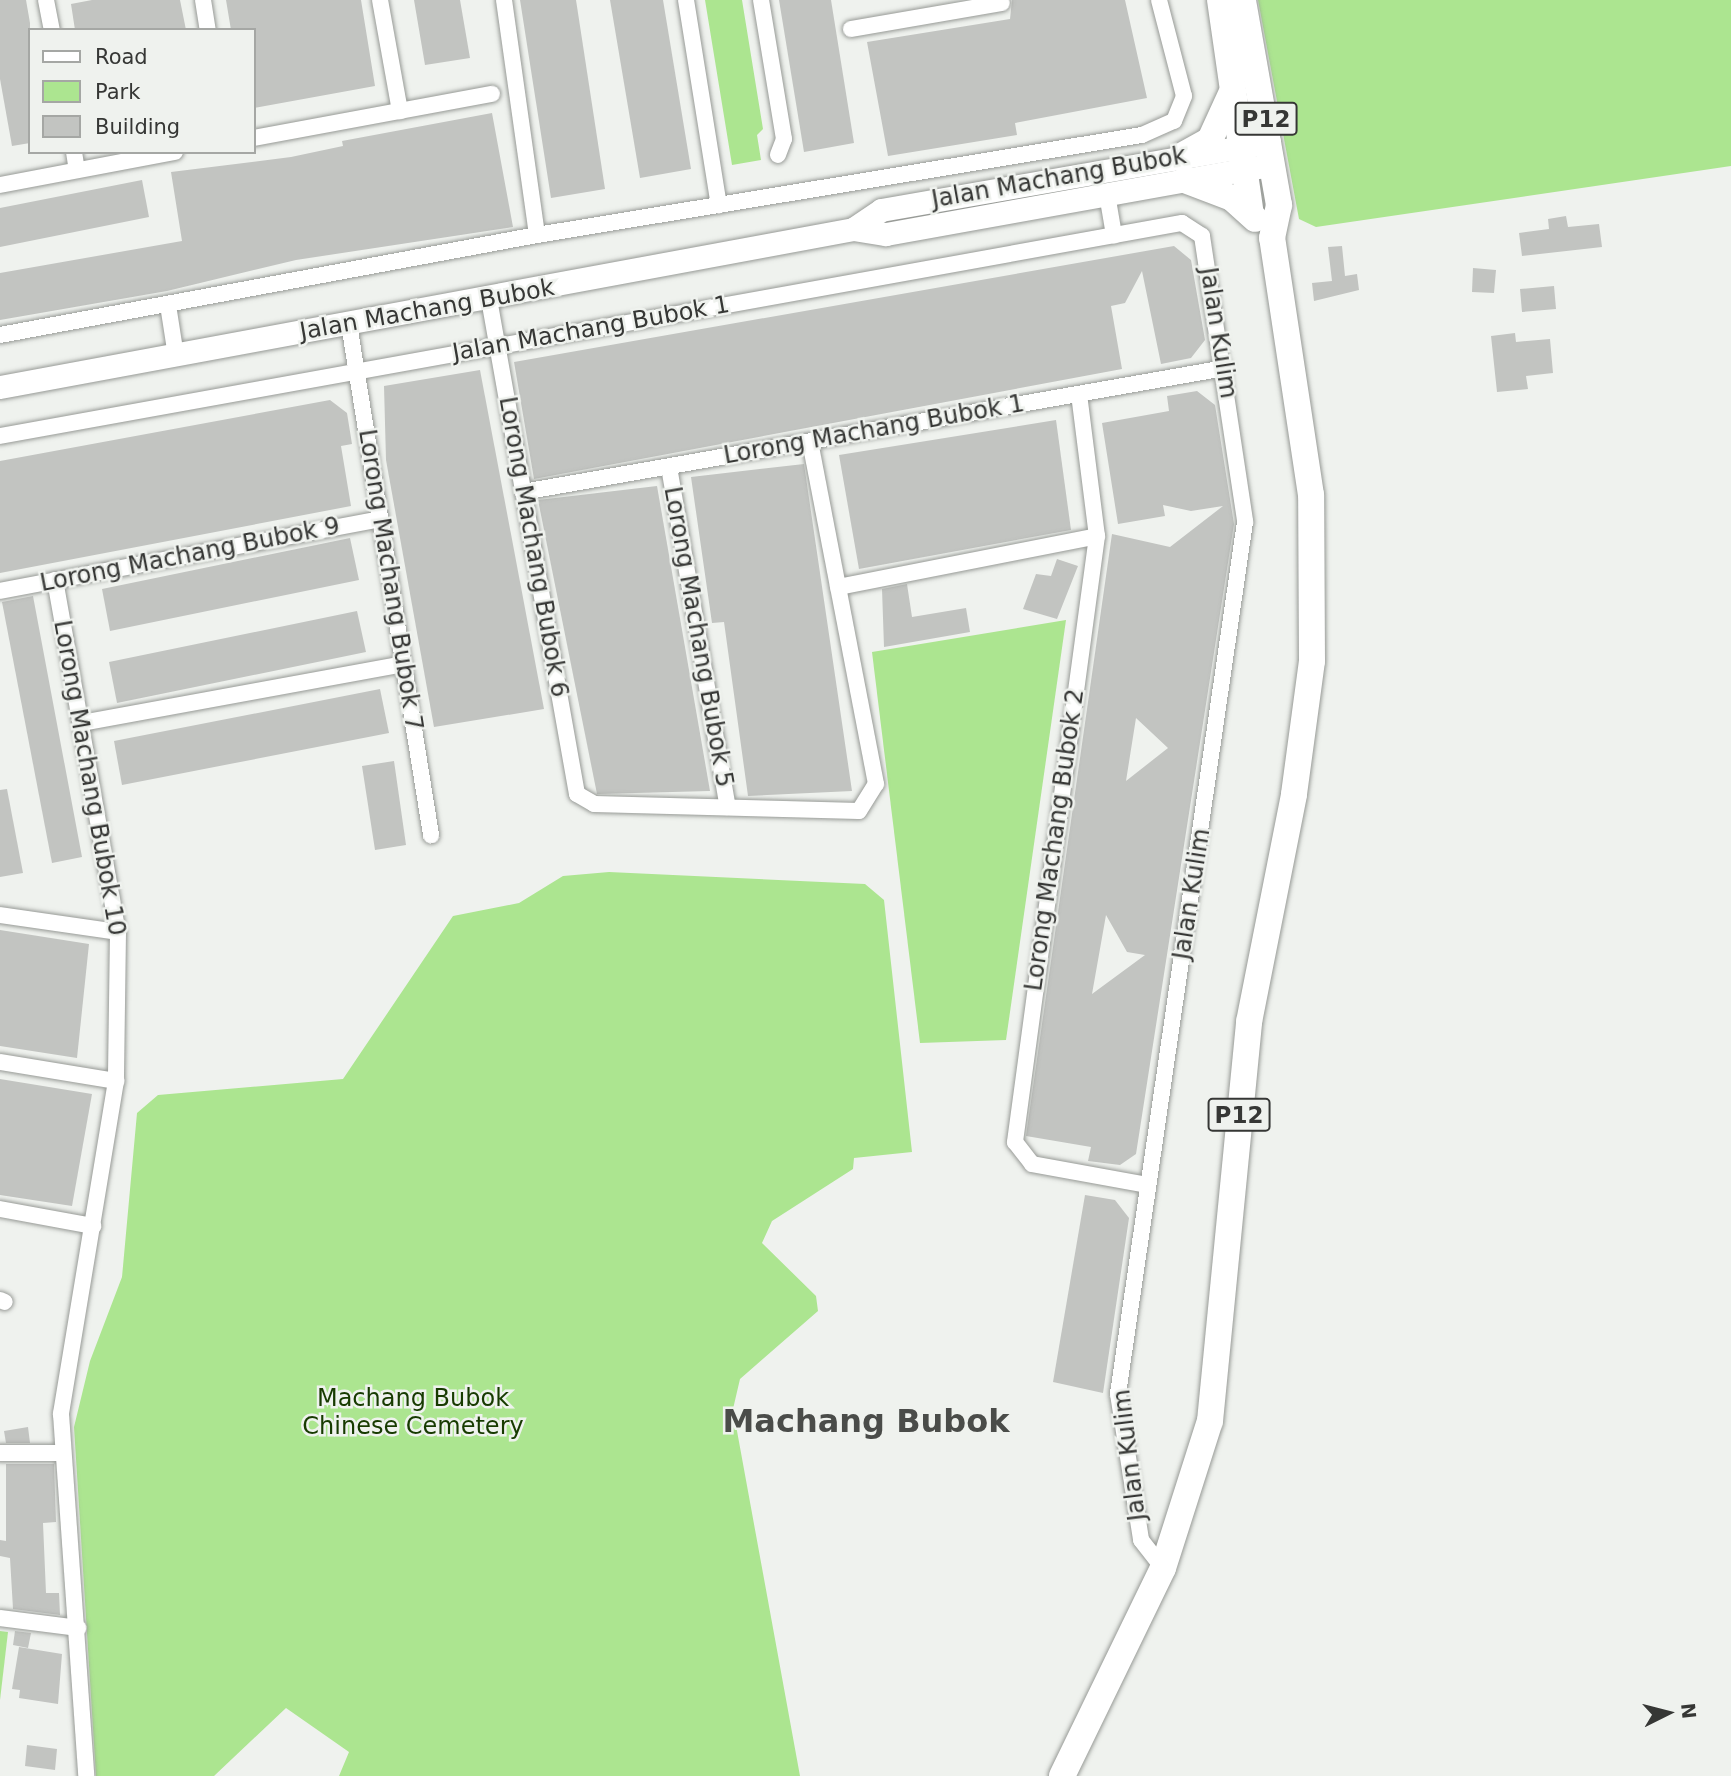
<!DOCTYPE html>
<style>
body{margin:0}
#map{position:relative;width:1731px;height:1776px;overflow:hidden;background:#eff2ee;font-family:"DejaVu Sans",sans-serif}
div>[style]{position:absolute}
.green>*{inset:0;background:#ace590}
.building>*{inset:0;background:#c2c4c1}
.roads{filter:drop-shadow(0 0 2px #979a96) drop-shadow(0 0 2px #979a96)}
.minor>*{height:16px;margin:-8px;padding:0 8px;transform-origin:8px;border-radius:8px;background:#fff}
.secondary>*{height:23px;margin:-11.5px;padding:0 11.5px;transform-origin:11.5px;border-radius:11.5px;background:#fff}
.primary>*{height:26px;margin:-13px;padding:0 13px;transform-origin:13px;border-radius:13px;background:#fff}
span{translate:-50% -50%;white-space:nowrap;text-align:center;line-height:1.15;-webkit-text-stroke:5px #eff2ee;paint-order:stroke}
.shield-label span{padding:2px 5px;background:#eff2ee;border:2px solid;border-radius:5px;-webkit-text-stroke-width:0}
.shield-label{font-size:23px;color:#363735;font-weight:700}
.street-label{font-size:24px;color:#363735}
.park-label{font-size:24px;color:#173b00}
.district-label{font-size:32px;color:#4a4c49;font-weight:700}
.legend{position:absolute;left:28px;top:28px;width:228px;height:126px;box-sizing:border-box;background:#eff2ee;border:2px solid #a5a7a4;margin:0;padding:9px 12px;list-style:none;font-size:21px;color:#363735}
.legend li{display:flex;align-items:center;gap:14px;height:35px}
.legend b{width:35px;border:2px solid #a5a7a4}
.north{position:absolute;left:1633px;top:1678px;width:70px;height:70px;-webkit-text-stroke:5px #eff2ee;paint-order:stroke;rotate:84deg;font-size:19px;font-weight:700;line-height:28px;text-align:center;color:#363735}
.north::after{content:'';display:block;margin:auto;width:24px;height:32px;background:#363735;clip-path:polygon(50% 0,100% 100%,50% 72%,0 100%)}
</style>
<div id="map">
<div class="green">
<i style="clip-path:polygon(705px 0,742px 0,763px 129px,757px 135px,761px 160px,732px 165px)"></i>
<i style="clip-path:polygon(1258px 0,1731px 0,1731px 166px,1316px 227px,1299px 219px)"></i>
<i style="clip-path:polygon(1066px 620px,1006px 1040px,920px 1043px,872px 652px)"></i>
<i style="clip-path:polygon(609px 872px,865px 884px,884px 900px,912px 1152px,854px 1158px,853px 1169px,772px 1221px,762px 1243px,816px 1296px,818px 1311px,740px 1379px,733px 1409px,800px 1776px,339px 1776px,349px 1752px,286px 1708px,214px 1776px,96px 1776px,74px 1427px,90px 1361px,122px 1277px,137px 1113px,158px 1095px,343px 1079px,453px 916px,519px 903px,563px 876px)"></i>
<i style="clip-path:polygon(0 1631px,8px 1632px,0 1700px)"></i>
</div>
<div class="building">
<i style="clip-path:polygon(0 0,26px 0,30px 23px,30px 143px,12px 146px,0 79px)"></i>
<i style="clip-path:polygon(92px 0,180px 0,186px 30px,75px 30px,71px 4px)"></i>
<i style="clip-path:polygon(226px 0,361px 0,375px 86px,254px 108px,254px 30px,231px 30px)"></i>
<i style="clip-path:polygon(414px 0,460px 0,470px 58px,425px 65px)"></i>
<i style="clip-path:polygon(520px 0,576px 0,605px 189px,551px 198px)"></i>
<i style="clip-path:polygon(610px 0,663px 0,691px 169px,640px 178px)"></i>
<i style="clip-path:polygon(779px 0,831px 0,854px 143px,804px 152px)"></i>
<i style="clip-path:polygon(1012px 0,1125px 0,1147px 98px,1015px 123px,1017px 135px,888px 156px,867px 42px,1010px 19px)"></i>
<i style="clip-path:polygon(492px 113px,513px 227px,296px 260px,167px 291px,0 320px,0 273px,182px 241px,171px 172px,291px 157px,343px 146px,342px 141px)"></i>
<i style="clip-path:polygon(142px 180px,149px 217px,0 247px,0 208px)"></i>
<i style="clip-path:polygon(1566px 216px,1568px 227px,1599px 224px,1602px 247px,1522px 256px,1519px 233px,1549px 229px,1548px 219px)"></i>
<i style="clip-path:polygon(1174px 246px,1191px 260px,1205px 340px,1191px 358px,1161px 364px,1142px 271px,1125px 303px,1111px 306px,1122px 369px,534px 479px,514px 362px)"></i>
<i style="clip-path:polygon(1342px 246px,1345px 276px,1357px 274px,1359px 290px,1314px 301px,1312px 283px,1332px 281px,1328px 247px)"></i>
<i style="clip-path:polygon(1473px 268px,1496px 270px,1494px 293px,1472px 292px)"></i>
<i style="clip-path:polygon(1554px 286px,1556px 309px,1522px 312px,1520px 289px)"></i>
<i style="clip-path:polygon(1515px 333px,1516px 342px,1550px 339px,1553px 373px,1526px 376px,1528px 389px,1497px 392px,1491px 336px)"></i>
<i style="clip-path:polygon(480px 370px,544px 709px,434px 727px,386px 460px,384px 386px)"></i>
<i style="clip-path:polygon(evenodd,1197px 391px,1215px 405px,1234px 524px,1136px 1154px,1120px 1165px,1088px 1161px,1091px 1147px,1026px 1136px,1112px 534px,1170px 547px,1223px 506px,1191px 511px,1163px 505px,1165px 516px,1118px 524px,1102px 423px,1169px 411px,1167px 396px,1197px 391px,1136px 718px,1168px 748px,1126px 781px,1136px 718px,1197px 391px,1106px 915px,1127px 952px,1145px 955px,1092px 994px,1106px 915px)"></i>
<i style="clip-path:polygon(330px 400px,347px 413px,352px 444px,341px 446px,351px 506px,0 573px,0 461px)"></i>
<i style="clip-path:polygon(1056px 420px,1071px 530px,859px 569px,839px 455px)"></i>
<i style="clip-path:polygon(804px 464px,852px 791px,748px 796px,724px 622px,712px 623px,691px 477px)"></i>
<i style="clip-path:polygon(657px 486px,710px 791px,597px 794px,538px 500px)"></i>
<i style="clip-path:polygon(350px 538px,359px 580px,110px 631px,102px 589px)"></i>
<i style="clip-path:polygon(1057px 559px,1078px 566px,1057px 619px,1023px 609px,1036px 574px,1051px 576px)"></i>
<i style="clip-path:polygon(907px 584px,912px 617px,966px 608px,970px 632px,884px 647px,882px 589px)"></i>
<i style="clip-path:polygon(33px 596px,82px 857px,52px 863px,2px 602px)"></i>
<i style="clip-path:polygon(357px 611px,366px 652px,117px 703px,109px 662px)"></i>
<i style="clip-path:polygon(380px 689px,389px 733px,122px 785px,114px 741px)"></i>
<i style="clip-path:polygon(394px 761px,406px 845px,375px 850px,362px 766px)"></i>
<i style="clip-path:polygon(7px 789px,23px 873px,0 877px,0 790px)"></i>
<i style="clip-path:polygon(0 930px,89px 944px,77px 1058px,0 1046px)"></i>
<i style="clip-path:polygon(0 1079px,92px 1094px,72px 1206px,0 1195px)"></i>
<i style="clip-path:polygon(1085px 1195px,1115px 1200px,1129px 1218px,1103px 1393px,1053px 1382px)"></i>
<i style="clip-path:polygon(28px 1427px,30px 1443px,6px 1443px,4px 1431px)"></i>
<i style="clip-path:polygon(6px 1464px,54px 1464px,56px 1522px,43px 1523px,46px 1593px,59px 1593px,60px 1615px,13px 1609px,10px 1558px,0 1556px,0 1540px,6px 1541px)"></i>
<i style="clip-path:polygon(15px 1631px,31px 1633px,28px 1648px,13px 1645px)"></i>
<i style="clip-path:polygon(19px 1647px,62px 1654px,58px 1704px,19px 1698px,20px 1690px,12px 1689px)"></i>
<i style="clip-path:polygon(27px 1745px,57px 1749px,55px 1770px,25px 1766px)"></i>
</div>
<div class="roads">
<div class="minor">
<i style="left:46px;top:0;width:31px;rotate:79deg"></i>
<i style="left:203px;top:0;width:30px;rotate:81deg"></i>
<i style="left:380px;top:0;width:113px;rotate:79.8deg"></i>
<i style="left:504px;top:0;width:237px;rotate:82deg"></i>
<i style="left:686px;top:0;width:208px;rotate:80.9deg"></i>
<i style="left:761px;top:0;width:141px;rotate:80.6deg"></i>
<i style="left:784px;top:139px;width:17px;rotate:111deg"></i>
<i style="left:851px;top:29px;width:153px;rotate:-9.8deg"></i>
<i style="left:254px;top:138px;width:242px;rotate:-10.5deg"></i>
<i style="left:74px;top:152px;width:18px;rotate:81deg"></i>
<i style="left:0;top:185px;width:178px;rotate:-10.7deg"></i>
<i style="left:1107px;top:194px;width:42px;rotate:80.3deg"></i>
<i style="left:489px;top:299px;width:503px;rotate:79.92deg"></i>
<i style="left:577px;top:794px;width:20px;rotate:30deg"></i>
<i style="left:594px;top:804px;width:265px;rotate:1.5deg"></i>
<i style="left:859px;top:811px;width:32px;rotate:-58deg"></i>
<i style="left:876px;top:784px;width:348px;rotate:-100.9deg"></i>
<i style="left:168px;top:305px;width:52px;rotate:81.1deg"></i>
<i style="left:349px;top:324px;width:518px;rotate:80.88deg"></i>
<i style="left:0;top:335px;width:546px;rotate:-10.55deg"></i>
<i style="left:537px;top:235px;width:613px;rotate:-9.39deg"></i>
<i style="left:1142px;top:135px;width:35px;rotate:-24deg"></i>
<i style="left:1174px;top:121px;width:27px;rotate:-68deg"></i>
<i style="left:1184px;top:96px;width:99px;rotate:-104.6deg"></i>
<i style="left:1079px;top:394px;width:143px;rotate:82.8deg"></i>
<i style="left:1097px;top:536px;width:612px;rotate:97.71deg"></i>
<i style="left:1015px;top:1142px;width:28px;rotate:52deg"></i>
<i style="left:1032px;top:1164px;width:117px;rotate:10.3deg"></i>
<i style="left:0;top:436px;width:1201px;rotate:-10.22deg"></i>
<i style="left:1182px;top:223px;width:24px;rotate:33deg"></i>
<i style="left:1202px;top:236px;width:289px;rotate:81.4deg"></i>
<i style="left:1245px;top:522px;width:881px;rotate:98.29deg"></i>
<i style="left:1118px;top:1394px;width:148px;rotate:81deg"></i>
<i style="left:1141px;top:1540px;width:36px;rotate:52deg"></i>
<i style="left:669px;top:467px;width:345px;rotate:80.2deg"></i>
<i style="left:523px;top:492px;width:713px;rotate:-10.02deg"></i>
<i style="left:55px;top:580px;width:358px;rotate:79.9deg"></i>
<i style="left:118px;top:932px;width:149px;rotate:90.8deg"></i>
<i style="left:116px;top:1081px;width:338px;rotate:99.4deg"></i>
<i style="left:61px;top:1414px;width:363px;rotate:86deg"></i>
<i style="left:838px;top:587px;width:264px;rotate:-11.1deg"></i>
<i style="left:0;top:591px;width:387px;rotate:-10.7deg"></i>
<i style="left:82px;top:723px;width:327px;rotate:-10.4deg"></i>
<i style="left:0;top:915px;width:119px;rotate:8.2deg"></i>
<i style="left:0;top:1062px;width:118px;rotate:9.3deg"></i>
<i style="left:0;top:1209px;width:95px;rotate:10.4deg"></i>
<i style="left:0;top:1300px;width:5px;rotate:22deg"></i>
<i style="left:0;top:1453px;width:63px"></i>
<i style="left:0;top:1618px;width:79px;rotate:7.3deg"></i>
</div>
<div class="secondary">
<i style="left:853px;top:229px;width:34px;rotate:-34deg"></i>
<i style="left:881px;top:210px;width:394px;rotate:-9.9deg"></i>
<i style="left:0;top:387px;width:868px;rotate:-10.49deg"></i>
<i style="left:853px;top:229px;width:33px;rotate:9deg"></i>
<i style="left:886px;top:234px;width:380px;rotate:-10.2deg"></i>
</div>
<div class="primary">
<i style="left:1220px;top:0;width:216px;rotate:81.8deg"></i>
<i style="left:1181px;top:156px;width:33px;rotate:-29deg"></i>
<i style="left:1210px;top:140px;width:51px;rotate:-65.5deg"></i>
<i style="left:1185px;top:180px;width:50px;rotate:21deg"></i>
<i style="left:1232px;top:198px;width:31px;rotate:42deg"></i>
<i style="left:1062px;top:1776px;width:231px;rotate:-64.1deg"></i>
<i style="left:1163px;top:1568px;width:154px;rotate:-72.3deg"></i>
<i style="left:1210px;top:1421px;width:401px;rotate:-84.4deg"></i>
<i style="left:1249px;top:1022px;width:232px;rotate:-78.8deg"></i>
<i style="left:1294px;top:794px;width:134px;rotate:-82.3deg"></i>
<i style="left:1312px;top:661px;width:166px;rotate:-90.3deg"></i>
<i style="left:1311px;top:495px;width:260px;rotate:-98.6deg"></i>
<i style="left:1272px;top:238px;width:34px;rotate:-78deg"></i>
<i style="left:1279px;top:205px;width:208px;rotate:-100deg"></i>
</div>
</div>
<div class="shield-label">
<span style="left:1266px;top:119px">P12</span>
<span style="left:1239px;top:1115px">P12</span>
</div>
<div class="street-label">
<span style="left:1059px;top:178px;rotate:-10deg">Jalan Machang Bubok</span>
<span style="left:427px;top:310px;rotate:-10deg">Jalan Machang Bubok</span>
<span style="left:591px;top:329px;rotate:-10deg">Jalan Machang Bubok 1</span>
<span style="left:1218px;top:333px;rotate:81deg">Jalan Kulim</span>
<span style="left:874px;top:430px;rotate:-10deg">Lorong Machang Bubok 1</span>
<span style="left:533px;top:547px;rotate:80deg">Lorong Machang Bubok 6</span>
<span style="left:190px;top:555px;rotate:-11deg">Lorong Machang Bubok 9</span>
<span style="left:390px;top:580px;rotate:81deg">Lorong Machang Bubok 7</span>
<span style="left:698px;top:637px;rotate:80deg">Lorong Machang Bubok 5</span>
<span style="left:89px;top:778px;rotate:80deg">Lorong Machang Bubok 10</span>
<span style="left:1055px;top:840px;rotate:-82deg">Lorong Machang Bubok 2</span>
<span style="left:1192px;top:894px;rotate:-81deg">Jalan Kulim</span>
<span style="left:1130px;top:1455px;rotate:-97deg">Jalan Kulim</span>
</div>
<div class="park-label">
<span style="left:413px;top:1413px">Machang Bubok<br>Chinese Cemetery</span>
</div>
<div class="district-label">
<span style="left:866px;top:1421px">Machang Bubok</span>
</div>
<ul class="legend">
<li><b style="height:9px;background:#fff"></b>Road</li>
<li><b style="height:19px;background:#ace590"></b>Park</li>
<li><b style="height:19px;background:#c2c4c1"></b>Building</li>
</ul>
<div class="north">N</div>
</div>
